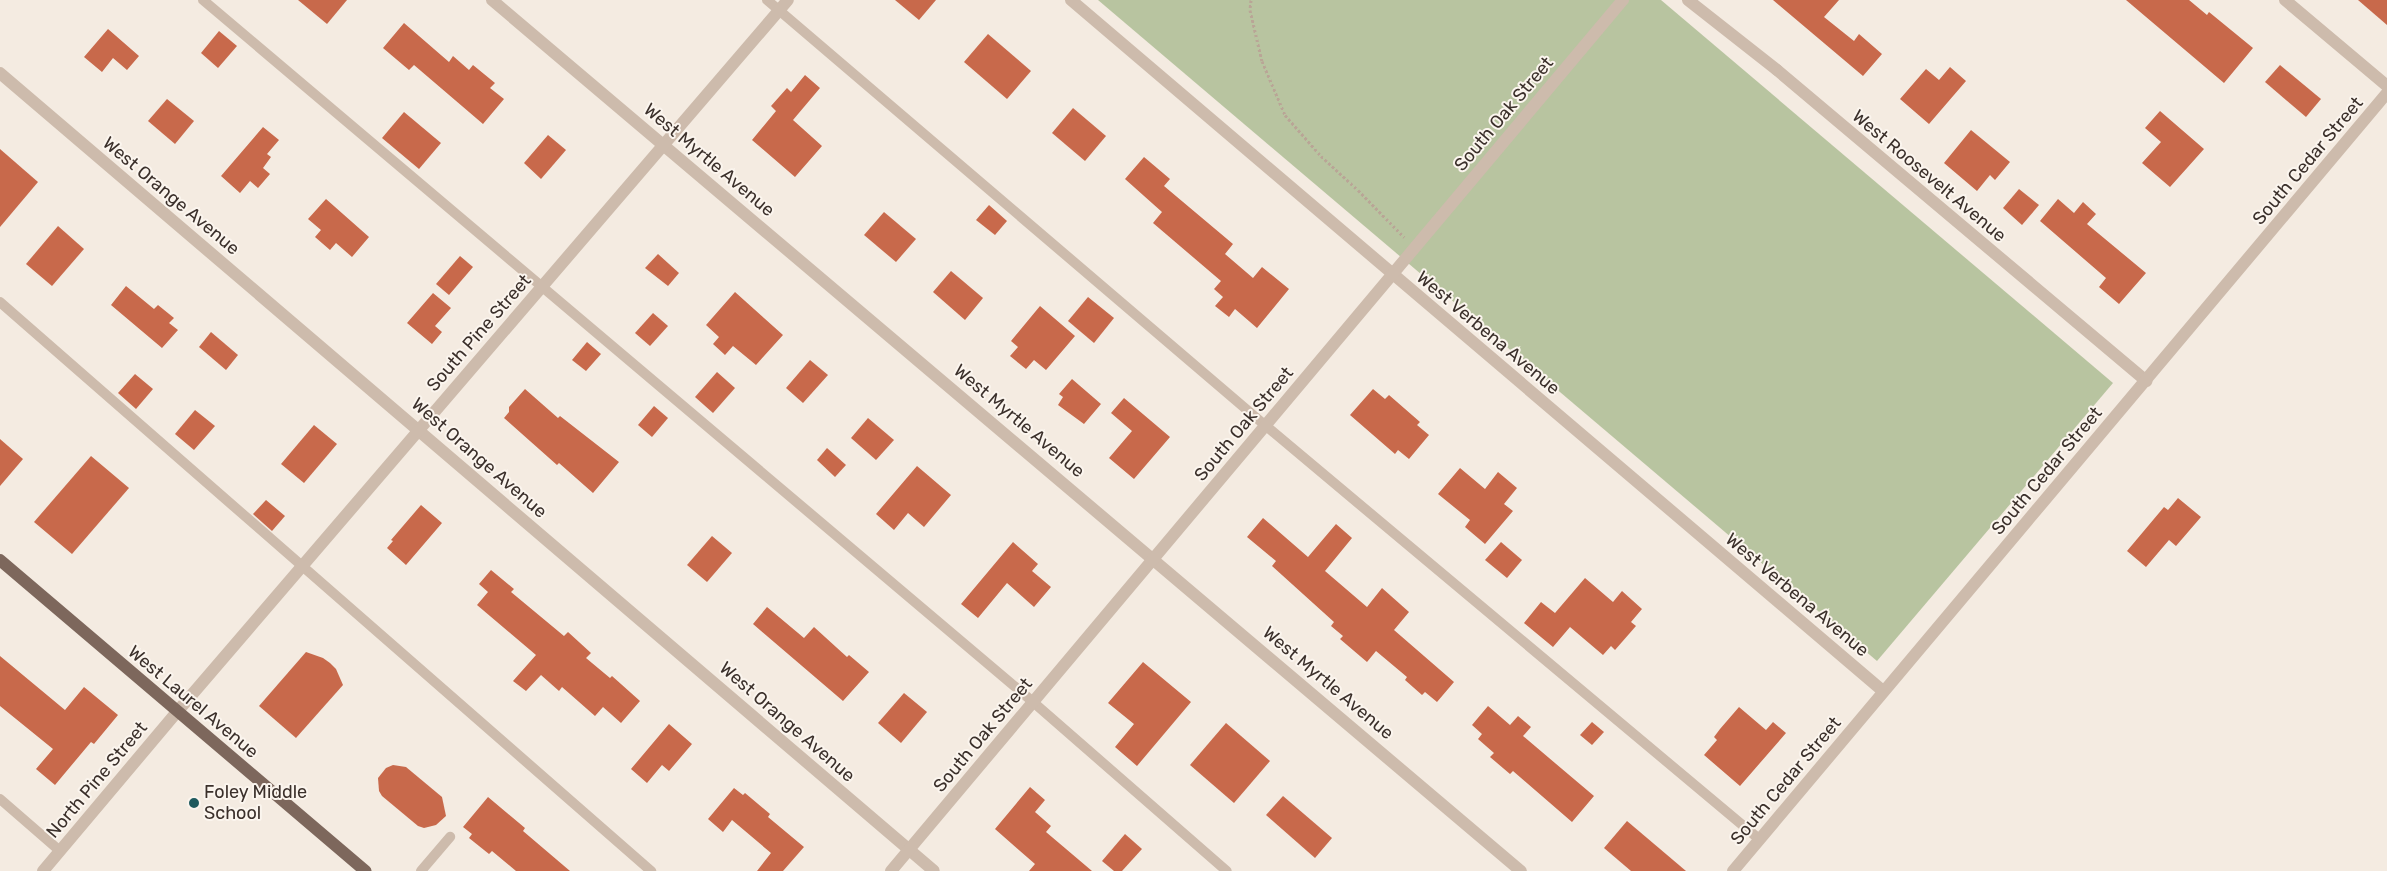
<!DOCTYPE html>
<style>
body{margin:0}
#map{position:relative;width:2387px;height:871px;overflow:hidden;background:#f4ebe1;font-family:Rubik,sans-serif}
div>[style]{position:absolute}
.green>*{inset:0;background:#b8c4a0}
.building>*{inset:0;background:#c8694b}
.path>*{height:3px;margin-top:-1.5px;transform-origin:0;background:repeating-linear-gradient(90deg,#b9a596 0 2.5px,transparent 0 5px)}
.service>*{height:10px;margin:-5px;padding:0 5px;transform-origin:5px;border-radius:5px;background:#cdbbac}
.minor>*{height:12px;margin:-6px;padding:0 6px;transform-origin:6px;border-radius:6px;background:#cdbbac}
.tertiary>*{height:12px;margin:-6px;padding:0 6px;transform-origin:6px;border-radius:6px;background:#cdbbac}
.primary>*{height:12px;margin:-6px;padding:0 6px;transform-origin:6px;border-radius:6px;background:#7d675c}
.dots>*{width:14px;height:14px;translate:-50% -50%;box-sizing:border-box;border:2px solid #fbf5ee;border-radius:50%}
span{translate:-50% -50%;white-space:nowrap;text-align:center;line-height:1.15;-webkit-text-stroke:4px #fbf5ee;paint-order:stroke}
.street-label{font-size:18px;color:#3b302b}
.poi-label{font-size:18px;color:#3b302b}
.left{translate:0 -50%;text-align:left}
</style>
<div id="map">
<div class="green">
<i style="clip-path:polygon(1098px 0,1661px 0,2113px 383px,1877px 661px)"></i>
</div>
<div class="building">
<i style="clip-path:polygon(298px 0,347px 0,327px 24px)"></i>
<i style="clip-path:polygon(895px 0,936px 0,919px 20px)"></i>
<i style="clip-path:polygon(1773px 0,1839px 0,1824px 17px,1854px 41px,1859px 34px,1882px 54px,1863px 76px)"></i>
<i style="clip-path:polygon(2126px 0,2189px 0,2207px 15px,2209px 12px,2253px 48px,2224px 83px)"></i>
<i style="clip-path:polygon(2358px 0,2387px 0,2387px 25px)"></i>
<i style="clip-path:polygon(404px 23px,449px 62px,453px 56px,469px 70px,473px 65px,495px 83px,490px 88px,504px 99px,483px 124px,414px 65px,409px 70px,383px 48px)"></i>
<i style="clip-path:polygon(108px 29px,139px 56px,127px 70px,113px 58px,102px 72px,84px 57px)"></i>
<i style="clip-path:polygon(219px 31px,237px 46px,218px 68px,201px 53px)"></i>
<i style="clip-path:polygon(988px 34px,1031px 71px,1007px 99px,964px 62px)"></i>
<i style="clip-path:polygon(2280px 65px,2321px 99px,2306px 117px,2265px 82px)"></i>
<i style="clip-path:polygon(1950px 67px,1966px 81px,1929px 124px,1900px 99px,1926px 69px,1939px 80px)"></i>
<i style="clip-path:polygon(805px 75px,820px 88px,793px 120px,822px 146px,795px 177px,752px 140px,776px 111px,771px 106px,787px 88px,791px 92px)"></i>
<i style="clip-path:polygon(167px 99px,194px 121px,175px 144px,148px 121px)"></i>
<i style="clip-path:polygon(1073px 108px,1106px 136px,1085px 161px,1052px 133px)"></i>
<i style="clip-path:polygon(2160px 111px,2204px 149px,2170px 187px,2142px 163px,2161px 142px,2145px 128px)"></i>
<i style="clip-path:polygon(404px 112px,441px 143px,419px 169px,382px 138px)"></i>
<i style="clip-path:polygon(263px 127px,279px 140px,267px 154px,271px 157px,263px 168px,270px 174px,258px 188px,250px 181px,240px 193px,221px 176px)"></i>
<i style="clip-path:polygon(1971px 130px,2010px 162px,1995px 180px,1990px 175px,1977px 191px,1944px 163px)"></i>
<i style="clip-path:polygon(548px 135px,566px 150px,541px 179px,524px 163px)"></i>
<i style="clip-path:polygon(0 149px,38px 182px,0 227px)"></i>
<i style="clip-path:polygon(1144px 157px,1170px 179px,1164px 186px,1233px 244px,1225px 254px,1253px 278px,1262px 267px,1289px 289px,1257px 328px,1235px 309px,1229px 317px,1215px 306px,1223px 297px,1214px 289px,1221px 281px,1153px 223px,1162px 212px,1125px 179px)"></i>
<i style="clip-path:polygon(2019px 189px,2039px 205px,2022px 225px,2003px 208px)"></i>
<i style="clip-path:polygon(326px 199px,369px 237px,352px 257px,336px 243px,330px 250px,315px 237px,321px 230px,308px 219px)"></i>
<i style="clip-path:polygon(2058px 199px,2074px 213px,2083px 202px,2096px 214px,2087px 224px,2146px 273px,2119px 304px,2099px 287px,2106px 278px,2040px 221px)"></i>
<i style="clip-path:polygon(989px 205px,1007px 221px,995px 235px,976px 220px)"></i>
<i style="clip-path:polygon(884px 212px,916px 239px,896px 262px,864px 235px)"></i>
<i style="clip-path:polygon(58px 226px,84px 249px,52px 286px,26px 264px)"></i>
<i style="clip-path:polygon(658px 254px,679px 273px,668px 286px,645px 268px)"></i>
<i style="clip-path:polygon(460px 256px,473px 267px,449px 295px,436px 284px)"></i>
<i style="clip-path:polygon(951px 271px,983px 298px,965px 320px,933px 292px)"></i>
<i style="clip-path:polygon(126px 286px,154px 309px,158px 305px,174px 318px,169px 323px,178px 330px,162px 348px,111px 305px)"></i>
<i style="clip-path:polygon(735px 292px,783px 335px,756px 365px,733px 346px,725px 355px,713px 344px,719px 337px,706px 325px)"></i>
<i style="clip-path:polygon(433px 293px,451px 308px,435px 326px,442px 332px,432px 344px,407px 323px)"></i>
<i style="clip-path:polygon(1088px 297px,1114px 318px,1094px 343px,1068px 321px)"></i>
<i style="clip-path:polygon(1040px 306px,1075px 336px,1046px 370px,1034px 360px,1026px 369px,1010px 356px,1018px 347px,1011px 341px)"></i>
<i style="clip-path:polygon(653px 313px,668px 326px,650px 346px,635px 333px)"></i>
<i style="clip-path:polygon(211px 332px,238px 355px,226px 370px,199px 347px)"></i>
<i style="clip-path:polygon(587px 342px,601px 354px,586px 371px,572px 360px)"></i>
<i style="clip-path:polygon(810px 360px,828px 375px,803px 403px,786px 388px)"></i>
<i style="clip-path:polygon(717px 372px,735px 388px,713px 413px,695px 397px)"></i>
<i style="clip-path:polygon(135px 374px,153px 389px,136px 409px,118px 393px)"></i>
<i style="clip-path:polygon(1072px 379px,1101px 404px,1084px 424px,1058px 405px,1063px 397px,1059px 394px)"></i>
<i style="clip-path:polygon(525px 389px,558px 418px,560px 416px,619px 462px,593px 493px,559px 463px,557px 465px,504px 418px,509px 412px,509px 407px)"></i>
<i style="clip-path:polygon(1373px 389px,1385px 399px,1389px 395px,1420px 422px,1417px 425px,1429px 435px,1409px 459px,1398px 450px,1395px 454px,1350px 415px)"></i>
<i style="clip-path:polygon(1124px 398px,1170px 437px,1134px 479px,1109px 458px,1132px 431px,1111px 413px)"></i>
<i style="clip-path:polygon(654px 406px,668px 418px,652px 437px,638px 425px)"></i>
<i style="clip-path:polygon(195px 410px,215px 426px,194px 450px,175px 434px)"></i>
<i style="clip-path:polygon(868px 418px,894px 440px,876px 460px,851px 438px)"></i>
<i style="clip-path:polygon(314px 425px,337px 444px,304px 483px,281px 464px)"></i>
<i style="clip-path:polygon(0 439px,23px 459px,0 486px)"></i>
<i style="clip-path:polygon(827px 448px,846px 465px,835px 477px,817px 460px)"></i>
<i style="clip-path:polygon(91px 456px,129px 488px,72px 554px,34px 522px)"></i>
<i style="clip-path:polygon(917px 466px,951px 495px,924px 527px,908px 513px,894px 530px,876px 514px)"></i>
<i style="clip-path:polygon(1460px 468px,1485px 489px,1498px 472px,1517px 488px,1504px 504px,1513px 511px,1485px 544px,1465px 527px,1470px 520px,1438px 494px)"></i>
<i style="clip-path:polygon(2178px 498px,2201px 517px,2176px 546px,2169px 540px,2146px 567px,2127px 551px,2164px 507px,2168px 510px)"></i>
<i style="clip-path:polygon(266px 500px,285px 516px,272px 531px,253px 514px)"></i>
<i style="clip-path:polygon(421px 505px,442px 523px,406px 565px,387px 548px,393px 541px,391px 540px)"></i>
<i style="clip-path:polygon(1263px 518px,1308px 557px,1336px 524px,1352px 538px,1325px 571px,1367px 607px,1382px 588px,1409px 612px,1394px 630px,1454px 682px,1437px 702px,1425px 692px,1422px 695px,1405px 680px,1407px 677px,1376px 651px,1367px 662px,1340px 639px,1343px 636px,1331px 626px,1334px 622px,1272px 566px,1276px 561px,1247px 537px)"></i>
<i style="clip-path:polygon(712px 536px,732px 553px,707px 582px,687px 565px)"></i>
<i style="clip-path:polygon(1013px 542px,1038px 564px,1032px 571px,1051px 587px,1034px 607px,1007px 583px,978px 618px,961px 604px)"></i>
<i style="clip-path:polygon(1501px 542px,1522px 560px,1507px 578px,1485px 560px)"></i>
<i style="clip-path:polygon(491px 570px,514px 589px,511px 592px,564px 636px,568px 632px,591px 653px,586px 658px,610px 678px,612px 676px,640px 701px,621px 723px,603px 707px,595px 716px,562px 687px,559px 691px,541px 675px,526px 691px,513px 681px,536px 655px,477px 605px,488px 592px,479px 584px)"></i>
<i style="clip-path:polygon(1585px 578px,1613px 602px,1622px 591px,1642px 609px,1631px 622px,1636px 626px,1615px 650px,1611px 646px,1603px 655px,1570px 627px,1553px 647px,1524px 623px,1541px 602px,1555px 613px)"></i>
<i style="clip-path:polygon(767px 607px,804px 638px,814px 627px,847px 657px,849px 655px,869px 672px,843px 701px,753px 624px)"></i>
<i style="clip-path:polygon(306px 652px,323px 658px,330px 663px,336px 669px,343px 685px,296px 738px,259px 706px)"></i>
<i style="clip-path:polygon(0 656px,65px 710px,84px 687px,118px 715px,94px 744px,91px 742px,55px 785px,36px 769px,53px 749px,0 706px)"></i>
<i style="clip-path:polygon(1143px 662px,1191px 702px,1137px 766px,1115px 747px,1134px 724px,1108px 703px)"></i>
<i style="clip-path:polygon(904px 693px,927px 712px,901px 743px,878px 723px)"></i>
<i style="clip-path:polygon(1488px 706px,1510px 725px,1518px 716px,1531px 727px,1523px 736px,1594px 796px,1572px 822px,1513px 771px,1510px 774px,1490px 757px,1494px 753px,1478px 739px,1482px 734px,1472px 725px)"></i>
<i style="clip-path:polygon(1739px 707px,1766px 730px,1773px 722px,1786px 733px,1740px 786px,1704px 755px,1717px 740px,1714px 737px,1720px 729px)"></i>
<i style="clip-path:polygon(1592px 722px,1604px 732px,1592px 745px,1580px 735px)"></i>
<i style="clip-path:polygon(1226px 723px,1270px 761px,1234px 803px,1190px 765px)"></i>
<i style="clip-path:polygon(669px 724px,692px 744px,669px 771px,662px 765px,647px 783px,631px 769px)"></i>
<i style="clip-path:polygon(393px 765px,406px 767px,442px 797px,446px 816px,436px 825px,424px 828px,418px 826px,382px 796px,379px 791px,378px 778px,386px 768px)"></i>
<i style="clip-path:polygon(1030px 787px,1045px 800px,1035px 812px,1051px 826px,1046px 832px,1092px 871px,1029px 871px,1035px 864px,995px 829px)"></i>
<i style="clip-path:polygon(734px 788px,743px 795px,745px 793px,770px 814px,768px 817px,804px 847px,783px 871px,757px 871px,771px 853px,732px 820px,723px 832px,708px 819px)"></i>
<i style="clip-path:polygon(1283px 796px,1332px 838px,1315px 858px,1266px 815px)"></i>
<i style="clip-path:polygon(488px 797px,525px 828px,523px 831px,570px 871px,516px 871px,492px 851px,489px 854px,469px 838px,472px 834px,463px 827px)"></i>
<i style="clip-path:polygon(1627px 821px,1686px 871px,1631px 871px,1604px 848px)"></i>
<i style="clip-path:polygon(1125px 834px,1142px 849px,1122px 871px,1114px 871px,1102px 861px)"></i>
</div>
<div class="path">
<i style="left:1251px;top:0;width:10px;rotate:96deg"></i>
<i style="left:1250px;top:10px;width:52px;rotate:76.8deg"></i>
<i style="left:1262px;top:61px;width:59px;rotate:66.9deg"></i>
<i style="left:1285px;top:115px;width:55px;rotate:48.7deg"></i>
<i style="left:1321px;top:156px;width:50px;rotate:42.6deg"></i>
<i style="left:1358px;top:190px;width:66px;rotate:45.6deg"></i>
</div>
<div class="service">
<i style="left:203px;top:0;width:1087px;rotate:40.22deg"></i>
<i style="left:1033px;top:702px;width:257px;rotate:41.1deg"></i>
<i style="left:767px;top:0;width:656px;rotate:40.49deg"></i>
<i style="left:1266px;top:426px;width:643px;rotate:39.95deg"></i>
<i style="left:0;top:302px;width:865px;rotate:41.15deg"></i>
<i style="left:0;top:799px;width:79px;rotate:40.9deg"></i>
<i style="left:421px;top:871px;width:45px;rotate:-49.5deg"></i>
</div>
<div class="minor">
<i style="left:492px;top:0;width:1348px;rotate:40.25deg"></i>
<i style="left:1071px;top:0;width:1066px;rotate:40.4deg"></i>
<i style="left:1688px;top:0;width:113px;rotate:38.2deg"></i>
<i style="left:1777px;top:70px;width:483px;rotate:40.1deg"></i>
<i style="left:2285px;top:0;width:133px;rotate:40.1deg"></i>
<i style="left:0;top:73px;width:1228px;rotate:40.51deg"></i>
<i style="left:43px;top:871px;width:208px;rotate:-49.9deg"></i>
<i style="left:177px;top:712px;width:938px;rotate:-49.37deg"></i>
<i style="left:891px;top:871px;width:1138px;rotate:-49.96deg"></i>
</div>
<div class="tertiary">
<i style="left:1733px;top:871px;width:1016px;rotate:-49.95deg"></i>
</div>
<div class="primary">
<i style="left:0;top:560px;width:480px;rotate:40.4deg"></i>
</div>
<div class="dots">
<i style="left:194px;top:803px;background:#1f5a5e"></i>
</div>
<div class="street-label">
<span style="left:1504px;top:114px;rotate:-50deg">South Oak Street</span>
<span style="left:709px;top:160px;rotate:40deg">West Myrtle Avenue</span>
<span style="left:2308px;top:161px;rotate:-50deg">South Cedar Street</span>
<span style="left:1929px;top:176px;rotate:40deg">West Roosevelt Avenue</span>
<span style="left:171px;top:196px;rotate:40deg">West Orange Avenue</span>
<span style="left:479px;top:333px;rotate:-49deg">South Pine Street</span>
<span style="left:1488px;top:333px;rotate:40deg">West Verbena Avenue</span>
<span style="left:1019px;top:421px;rotate:40deg">West Myrtle Avenue</span>
<span style="left:1244px;top:424px;rotate:-50deg">South Oak Street</span>
<span style="left:479px;top:458px;rotate:41deg">West Orange Avenue</span>
<span style="left:2047px;top:471px;rotate:-50deg">South Cedar Street</span>
<span style="left:1797px;top:595px;rotate:40deg">West Verbena Avenue</span>
<span style="left:1328px;top:683px;rotate:40deg">West Myrtle Avenue</span>
<span style="left:193px;top:702px;rotate:40deg">West Laurel Avenue</span>
<span style="left:787px;top:722px;rotate:41deg">West Orange Avenue</span>
<span style="left:983px;top:735px;rotate:-50deg">South Oak Street</span>
<span style="left:97px;top:780px;rotate:-50deg">North Pine Street</span>
<span style="left:1786px;top:781px;rotate:-50deg">South Cedar Street</span>
</div>
<div class="poi-label">
<span class="left" style="left:204px;top:803px">Foley Middle<br>School</span>
</div>
</div>
